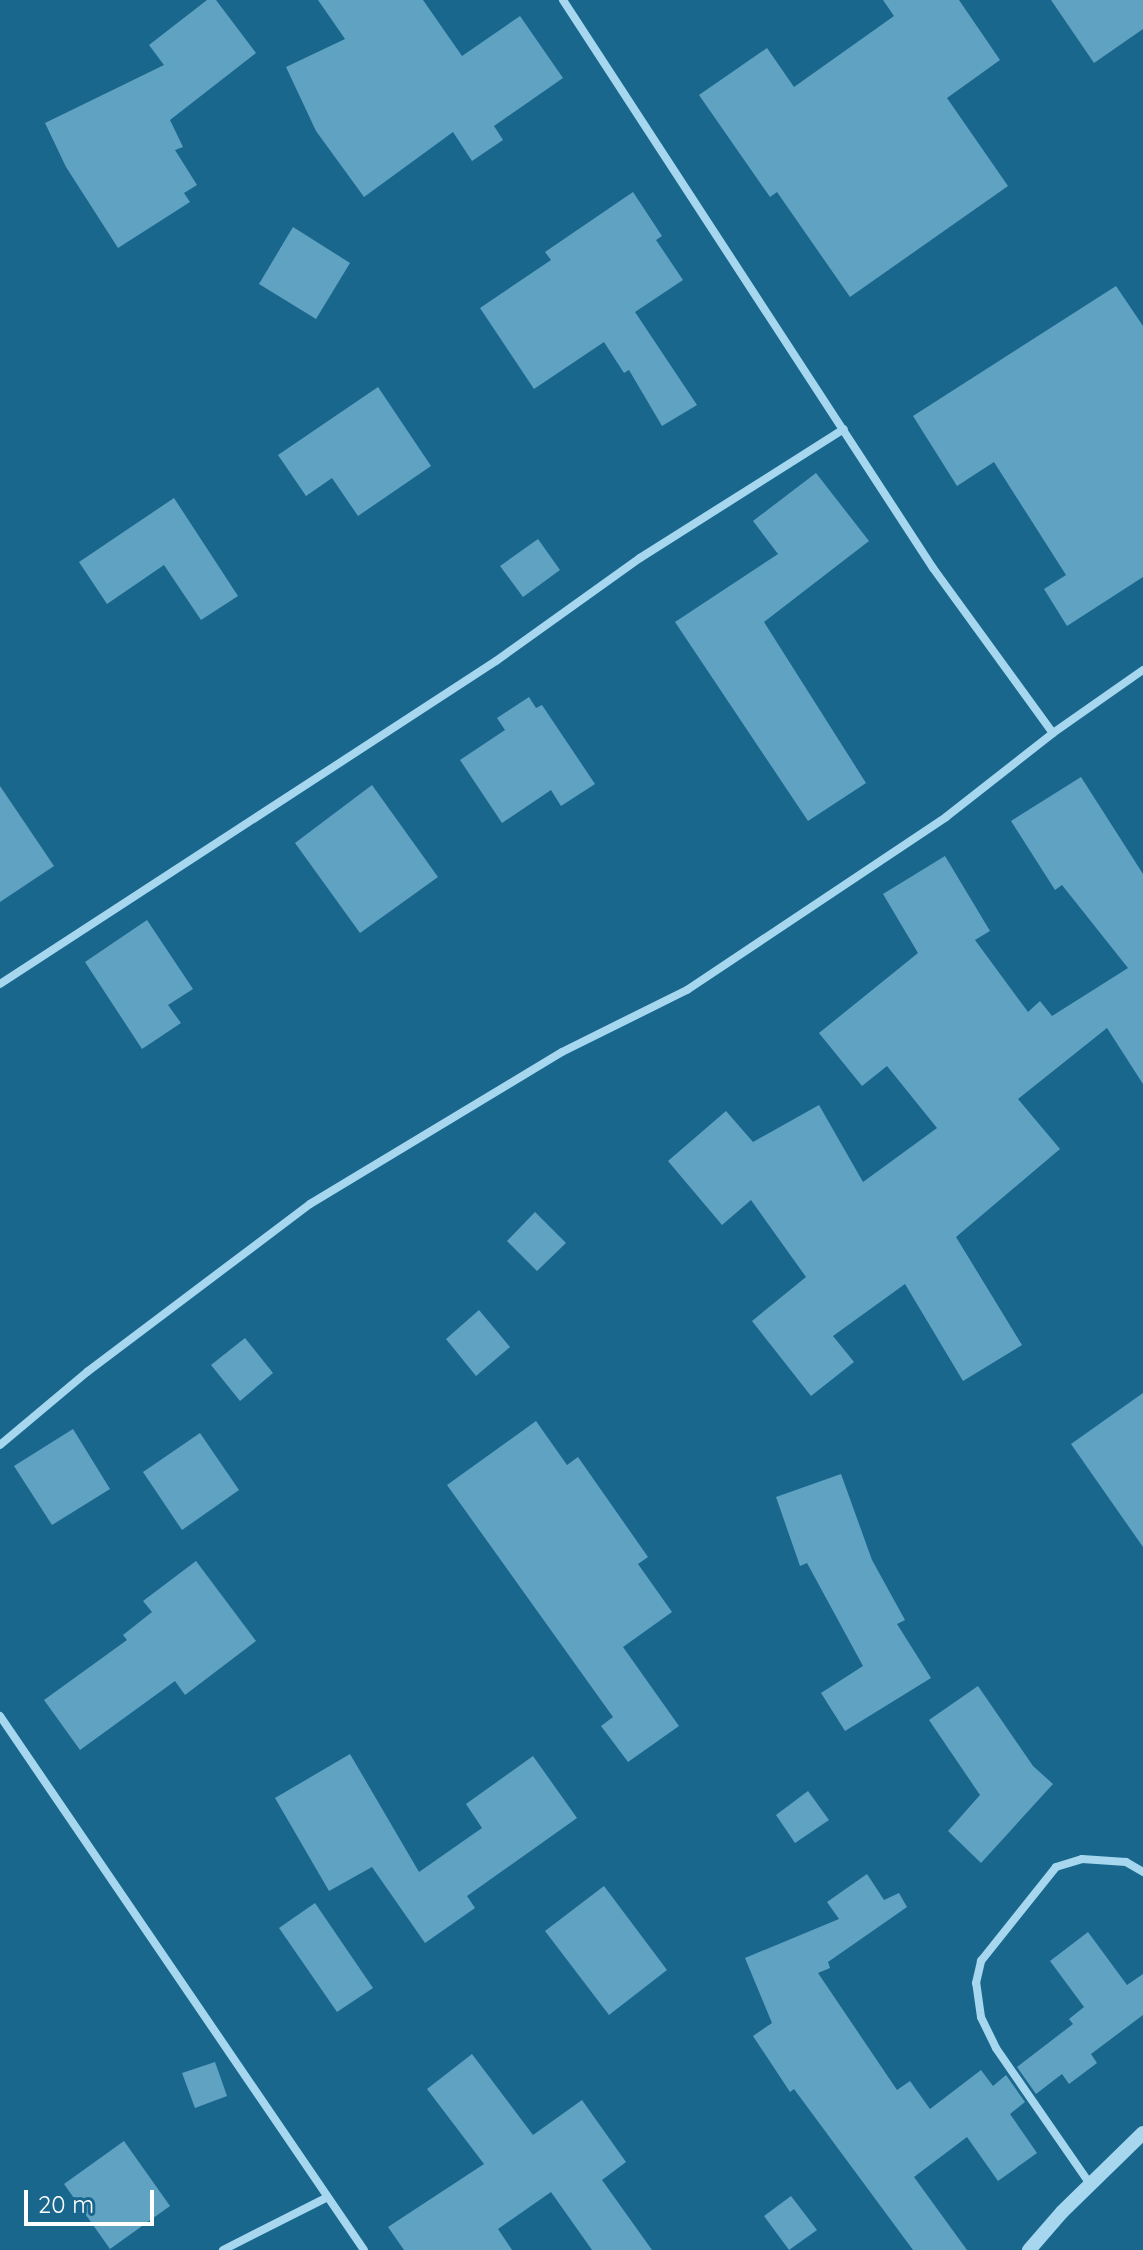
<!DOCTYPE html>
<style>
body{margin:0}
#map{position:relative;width:1143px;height:2250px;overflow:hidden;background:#1a678e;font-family:Quicksand,sans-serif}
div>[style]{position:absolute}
.building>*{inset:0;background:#60a2c2}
.minor>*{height:8px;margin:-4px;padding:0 4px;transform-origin:4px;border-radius:4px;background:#a6d7ee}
.tertiary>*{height:14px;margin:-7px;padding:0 7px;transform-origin:7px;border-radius:7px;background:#a6d7ee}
span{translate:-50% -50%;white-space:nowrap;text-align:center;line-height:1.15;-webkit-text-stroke:8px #1a678e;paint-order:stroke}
.scale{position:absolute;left:24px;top:2190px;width:130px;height:36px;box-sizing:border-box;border:4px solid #fff;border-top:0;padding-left:10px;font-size:24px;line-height:28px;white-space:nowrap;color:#fff;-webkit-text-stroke:6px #1a678e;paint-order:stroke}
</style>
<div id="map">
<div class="building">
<i style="clip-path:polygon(207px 0,216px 0,256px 53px,170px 120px,183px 147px,175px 150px,197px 185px,184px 193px,190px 202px,118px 248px,66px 167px,45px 123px,164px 65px,149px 45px)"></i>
<i style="clip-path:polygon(318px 0,423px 0,462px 56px,520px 16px,563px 78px,494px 126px,503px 140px,472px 161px,453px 132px,364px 197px,316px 131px,286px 67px,345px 39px)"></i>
<i style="clip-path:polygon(883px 0,959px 0,1000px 60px,947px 98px,1008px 186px,850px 297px,777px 192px,770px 197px,699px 95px,767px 48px,794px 87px,894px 16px)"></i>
<i style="clip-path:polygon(1051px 0,1143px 0,1143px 29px,1094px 63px)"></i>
<i style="clip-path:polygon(633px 192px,662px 236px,656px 240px,683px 280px,635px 312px,697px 405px,662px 426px,629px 370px,624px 373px,604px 342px,534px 389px,480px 308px,551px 260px,545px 252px)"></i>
<i style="clip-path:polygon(293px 227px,350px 263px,316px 319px,259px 284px)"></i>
<i style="clip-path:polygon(1116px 286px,1143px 326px,1143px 577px,1067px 626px,1044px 589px,1066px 575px,994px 462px,957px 486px,913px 416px)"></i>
<i style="clip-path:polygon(378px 387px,431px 466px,358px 516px,332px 478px,306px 496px,278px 455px)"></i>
<i style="clip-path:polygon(816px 473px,869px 541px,764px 622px,866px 783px,808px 821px,675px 622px,778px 554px,753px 521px)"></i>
<i style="clip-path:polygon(174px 498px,238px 596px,201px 620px,164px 565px,107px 604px,79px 562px)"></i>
<i style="clip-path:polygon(538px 539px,560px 570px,523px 597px,500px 566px)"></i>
<i style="clip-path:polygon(529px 697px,536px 708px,542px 705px,595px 784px,561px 806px,551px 790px,502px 823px,460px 760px,505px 730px,497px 718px)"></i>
<i style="clip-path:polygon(1081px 777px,1143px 874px,1143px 1084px,1107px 1028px,1018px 1099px,1060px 1149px,956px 1237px,1022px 1345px,963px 1381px,905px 1284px,833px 1336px,854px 1362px,811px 1396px,752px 1321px,806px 1277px,751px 1200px,722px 1225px,668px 1161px,726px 1111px,753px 1142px,819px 1105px,863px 1182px,937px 1128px,887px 1066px,862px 1086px,819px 1033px,918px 953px,883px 894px,945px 856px,990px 931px,975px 940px,1028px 1012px,1040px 1001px,1052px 1016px,1128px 968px,1062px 885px,1055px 890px,1011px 821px)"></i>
<i style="clip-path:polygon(372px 785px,438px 877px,360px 933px,295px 843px)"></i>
<i style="clip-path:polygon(0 786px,54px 866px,0 902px)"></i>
<i style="clip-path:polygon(147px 920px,193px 989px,168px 1005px,181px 1023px,142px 1049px,85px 962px)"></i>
<i style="clip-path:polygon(535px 1212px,566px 1243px,537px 1271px,507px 1241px)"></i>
<i style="clip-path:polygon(479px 1310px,510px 1347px,476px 1376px,446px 1339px)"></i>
<i style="clip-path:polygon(245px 1338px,273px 1373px,240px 1401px,211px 1365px)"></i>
<i style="clip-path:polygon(1143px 1393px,1143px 1547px,1071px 1444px)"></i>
<i style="clip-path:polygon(536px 1421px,567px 1465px,578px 1457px,648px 1557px,638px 1564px,672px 1612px,623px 1647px,679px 1726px,628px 1762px,601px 1726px,613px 1717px,447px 1485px)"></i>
<i style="clip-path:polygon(73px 1429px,110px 1489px,52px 1525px,14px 1466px)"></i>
<i style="clip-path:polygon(200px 1433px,239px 1490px,182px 1530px,143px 1472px)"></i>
<i style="clip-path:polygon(841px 1474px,872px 1560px,905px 1620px,897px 1624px,931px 1678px,845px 1731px,821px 1693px,863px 1666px,807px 1563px,800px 1566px,776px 1497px)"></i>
<i style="clip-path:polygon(196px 1561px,256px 1641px,185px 1695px,175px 1681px,80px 1750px,44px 1700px,127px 1640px,123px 1635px,152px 1612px,143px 1601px)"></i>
<i style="clip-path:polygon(978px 1686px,1033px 1766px,1053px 1784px,981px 1863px,948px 1831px,980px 1795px,929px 1720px)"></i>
<i style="clip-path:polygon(350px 1754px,419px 1872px,482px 1828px,466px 1804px,533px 1756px,577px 1818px,467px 1896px,475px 1908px,425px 1943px,372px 1867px,329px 1891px,275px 1798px)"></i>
<i style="clip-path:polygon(808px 1791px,829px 1820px,795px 1843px,776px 1815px)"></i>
<i style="clip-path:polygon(867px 1874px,884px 1900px,899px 1893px,907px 1907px,828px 1962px,830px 1968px,818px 1973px,897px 2090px,910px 2081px,930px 2109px,981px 2070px,993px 2086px,1006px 2075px,1025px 2102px,1010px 2114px,1037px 2153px,998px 2181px,967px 2137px,914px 2177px,967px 2250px,913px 2250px,794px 2089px,790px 2092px,753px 2036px,772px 2023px,745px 1958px,839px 1919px,827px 1902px)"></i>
<i style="clip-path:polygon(604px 1886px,667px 1970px,609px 2015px,545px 1931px)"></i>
<i style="clip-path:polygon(315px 1903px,373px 1988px,337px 2012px,279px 1928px)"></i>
<i style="clip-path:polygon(1088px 1932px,1127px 1985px,1143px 1974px,1143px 2015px,1091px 2054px,1097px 2063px,1069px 2084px,1062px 2074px,1036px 2094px,1017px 2067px,1073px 2024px,1069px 2019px,1084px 2007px,1050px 1961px)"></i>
<i style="clip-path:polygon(472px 2054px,533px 2135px,582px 2100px,626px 2162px,602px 2180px,652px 2250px,592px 2250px,551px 2192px,498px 2229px,512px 2250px,404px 2250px,388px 2227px,484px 2164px,427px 2089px)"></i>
<i style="clip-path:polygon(215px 2062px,227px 2096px,195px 2108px,182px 2073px)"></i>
<i style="clip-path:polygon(124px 2141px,170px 2206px,110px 2249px,64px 2184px)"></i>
<i style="clip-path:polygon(791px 2196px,817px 2230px,789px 2250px,764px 2216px)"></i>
</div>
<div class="minor">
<i style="left:563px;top:0;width:678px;rotate:56.92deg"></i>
<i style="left:933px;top:568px;width:204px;rotate:54deg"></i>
<i style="left:0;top:984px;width:592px;rotate:-33.07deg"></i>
<i style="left:496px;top:661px;width:177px;rotate:-35.6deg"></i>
<i style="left:640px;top:558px;width:241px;rotate:-32.3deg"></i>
<i style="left:0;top:1445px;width:114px;rotate:-40deg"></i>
<i style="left:87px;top:1372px;width:279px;rotate:-37deg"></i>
<i style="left:310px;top:1204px;width:294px;rotate:-31.1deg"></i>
<i style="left:562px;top:1052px;width:140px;rotate:-26.4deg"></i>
<i style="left:687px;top:990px;width:311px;rotate:-33.7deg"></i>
<i style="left:946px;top:817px;width:136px;rotate:-38.1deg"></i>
<i style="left:1053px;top:733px;width:110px;rotate:-35deg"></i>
<i style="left:0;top:1716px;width:646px;rotate:55.72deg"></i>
<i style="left:1090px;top:2184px;width:165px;rotate:-124.7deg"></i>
<i style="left:996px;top:2048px;width:34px;rotate:-116deg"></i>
<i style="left:981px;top:2017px;width:34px;rotate:-98deg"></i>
<i style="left:976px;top:1983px;width:23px;rotate:-77deg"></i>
<i style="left:981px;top:1961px;width:120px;rotate:-51.4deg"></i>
<i style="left:1056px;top:1867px;width:27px;rotate:-17deg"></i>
<i style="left:1082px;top:1859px;width:44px;rotate:3.9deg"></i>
<i style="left:1126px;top:1862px;width:20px;rotate:30deg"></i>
<i style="left:223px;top:2250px;width:115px;rotate:-26.8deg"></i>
</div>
<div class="tertiary">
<i style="left:1029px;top:2250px;width:50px;rotate:-49deg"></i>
<i style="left:1062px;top:2212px;width:113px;rotate:-44.3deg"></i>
</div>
<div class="scale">20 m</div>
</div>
